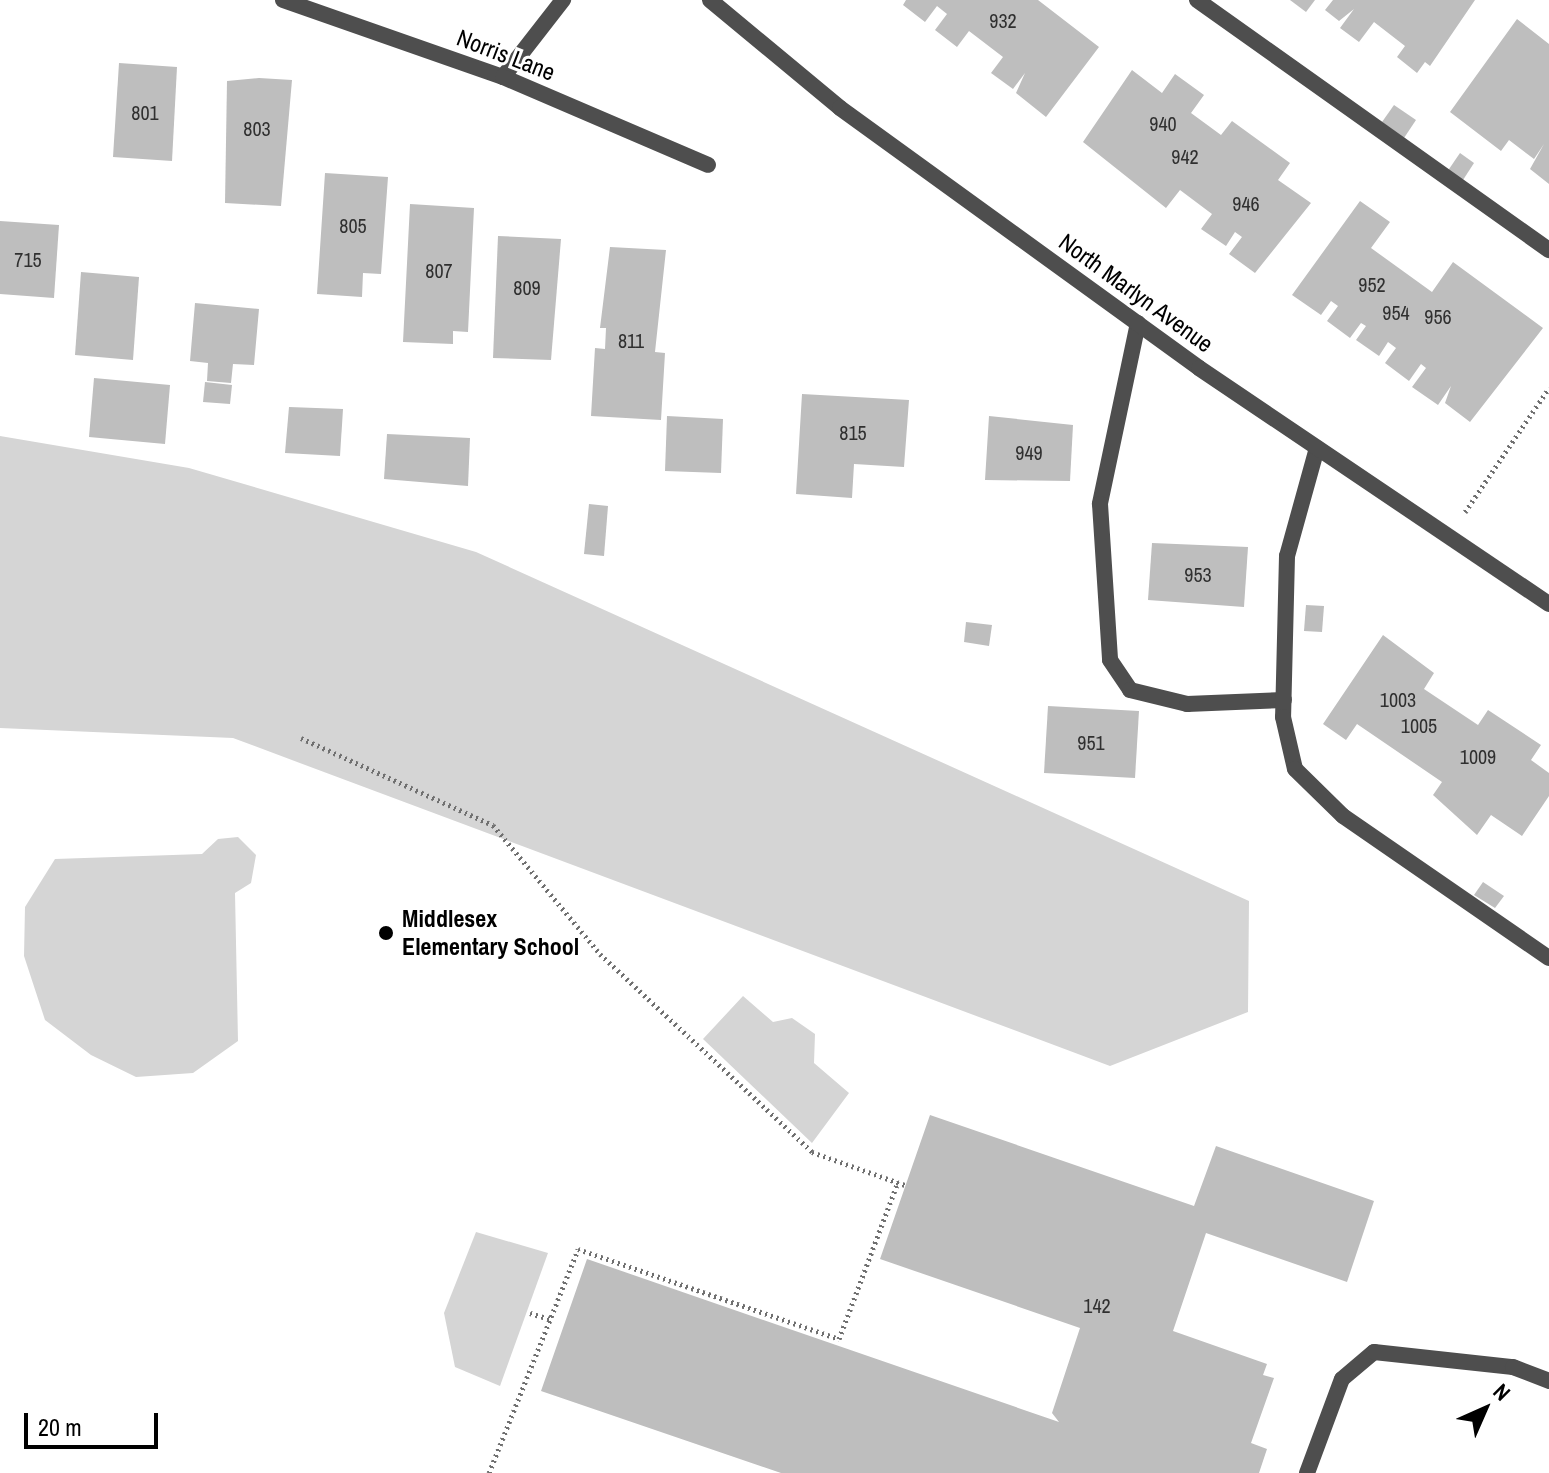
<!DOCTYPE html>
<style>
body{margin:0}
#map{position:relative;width:1549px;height:1473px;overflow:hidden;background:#fff;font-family:"Archivo Narrow",sans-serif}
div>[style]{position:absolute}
.green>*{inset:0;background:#d5d5d5}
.building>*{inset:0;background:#bebebe}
.path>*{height:5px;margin-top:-2.5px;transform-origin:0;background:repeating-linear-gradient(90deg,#707070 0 2px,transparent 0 6px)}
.lane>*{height:16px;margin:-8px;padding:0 8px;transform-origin:8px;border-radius:8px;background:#4e4e4e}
.street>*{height:16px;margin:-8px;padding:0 8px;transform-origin:8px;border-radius:8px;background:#4e4e4e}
.dots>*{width:22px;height:22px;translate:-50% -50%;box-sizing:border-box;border:4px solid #fff;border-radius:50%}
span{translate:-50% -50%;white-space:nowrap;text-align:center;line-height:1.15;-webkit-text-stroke:6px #fff;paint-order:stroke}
.number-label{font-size:20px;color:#303030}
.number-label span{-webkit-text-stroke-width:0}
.street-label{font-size:24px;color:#000}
.poi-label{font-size:24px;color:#000;font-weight:700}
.left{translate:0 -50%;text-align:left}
.north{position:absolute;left:1445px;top:1369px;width:80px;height:80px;-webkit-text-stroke:6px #fff;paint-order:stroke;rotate:45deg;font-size:22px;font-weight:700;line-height:32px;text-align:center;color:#000}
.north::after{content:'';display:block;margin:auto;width:28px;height:36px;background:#000;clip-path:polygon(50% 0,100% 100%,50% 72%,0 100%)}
.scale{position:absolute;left:24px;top:1413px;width:134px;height:36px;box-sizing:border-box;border:4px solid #000;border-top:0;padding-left:10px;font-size:24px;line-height:28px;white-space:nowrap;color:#000;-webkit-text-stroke:6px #fff;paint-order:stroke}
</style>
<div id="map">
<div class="green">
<i style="clip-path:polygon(0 436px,189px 468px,476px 552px,1249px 901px,1248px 1012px,1110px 1066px,233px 738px,0 728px)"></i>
<i style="clip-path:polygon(238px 837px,256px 855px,251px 883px,235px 893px,238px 1041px,193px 1073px,136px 1077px,91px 1055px,45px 1020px,24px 956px,25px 907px,55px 859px,202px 854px,218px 839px)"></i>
<i style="clip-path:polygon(743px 996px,773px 1022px,792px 1018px,815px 1034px,814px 1063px,849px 1093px,812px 1143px,703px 1039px)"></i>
<i style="clip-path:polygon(476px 1232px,548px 1253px,500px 1386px,455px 1367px,444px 1313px)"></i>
</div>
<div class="building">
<i style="clip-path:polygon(906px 0,1038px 0,1099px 47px,1046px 117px,1016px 93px,1025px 73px,1013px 89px,991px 73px,1003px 57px,969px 31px,957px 47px,935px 30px,947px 14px,937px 6px,925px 22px,903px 5px)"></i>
<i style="clip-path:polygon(1290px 0,1315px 0,1306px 12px)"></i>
<i style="clip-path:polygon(1333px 0,1475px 0,1430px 66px,1425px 62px,1417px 73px,1397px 57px,1405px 46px,1374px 22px,1359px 42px,1340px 28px,1354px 9px,1339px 21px,1325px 10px)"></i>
<i style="clip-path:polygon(1517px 19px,1549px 44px,1549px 184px,1530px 169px,1544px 144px,1534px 159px,1509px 140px,1501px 151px,1450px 112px)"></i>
<i style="clip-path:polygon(119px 63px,177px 67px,172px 161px,113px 157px)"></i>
<i style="clip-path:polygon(1132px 70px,1162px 93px,1175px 74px,1204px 95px,1191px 113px,1221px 135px,1232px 121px,1290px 163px,1278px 180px,1311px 203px,1255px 273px,1229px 254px,1242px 237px,1235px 232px,1226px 246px,1201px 229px,1212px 214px,1180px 190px,1166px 208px,1083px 142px)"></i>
<i style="clip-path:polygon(259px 78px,292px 80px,281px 206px,225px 203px,227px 81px)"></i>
<i style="clip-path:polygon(1394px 105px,1416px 120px,1404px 138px,1382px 122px)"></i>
<i style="clip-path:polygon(1460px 153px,1474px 163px,1463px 180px,1447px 172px)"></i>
<i style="clip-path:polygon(325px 173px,388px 177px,381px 274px,363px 273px,362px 297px,317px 294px)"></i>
<i style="clip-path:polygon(1360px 201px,1390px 222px,1371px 248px,1432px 292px,1453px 262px,1543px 328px,1470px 422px,1445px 403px,1451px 386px,1438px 405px,1412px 387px,1426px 368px,1421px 364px,1409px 381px,1385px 363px,1396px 348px,1388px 342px,1379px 356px,1356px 340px,1366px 326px,1361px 323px,1350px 338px,1327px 321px,1338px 306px,1331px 301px,1321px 315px,1292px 295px)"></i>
<i style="clip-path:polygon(410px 204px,474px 208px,468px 332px,453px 331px,453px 344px,403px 342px)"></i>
<i style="clip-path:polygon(0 221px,59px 225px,54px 298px,0 294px)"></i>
<i style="clip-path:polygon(498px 236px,561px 239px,551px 360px,493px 358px)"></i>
<i style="clip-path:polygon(610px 247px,666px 250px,655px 352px,665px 353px,661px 420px,591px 416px,595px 348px,605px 349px,606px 328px,600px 328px)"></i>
<i style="clip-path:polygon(81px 272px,139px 277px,133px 360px,75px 355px)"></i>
<i style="clip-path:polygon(195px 303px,259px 309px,254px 365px,233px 364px,231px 383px,207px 381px,208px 363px,190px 361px)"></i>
<i style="clip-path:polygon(94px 378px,170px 385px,165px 444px,89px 437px)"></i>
<i style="clip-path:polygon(205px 382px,232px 385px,230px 404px,203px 402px)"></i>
<i style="clip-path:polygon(802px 394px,909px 400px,904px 467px,854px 464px,852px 498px,796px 494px)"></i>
<i style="clip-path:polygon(289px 407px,343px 409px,340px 456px,285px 453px)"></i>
<i style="clip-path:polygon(667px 416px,723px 419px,721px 473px,665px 471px)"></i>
<i style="clip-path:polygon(989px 416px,1073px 425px,1070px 481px,985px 480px)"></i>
<i style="clip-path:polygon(387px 434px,470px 438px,468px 486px,384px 479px)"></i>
<i style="clip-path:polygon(589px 504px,608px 506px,604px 556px,584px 554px)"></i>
<i style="clip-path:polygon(1152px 543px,1248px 547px,1244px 607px,1148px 600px)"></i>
<i style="clip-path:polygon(1306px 605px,1324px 606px,1322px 632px,1304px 631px)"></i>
<i style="clip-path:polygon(966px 622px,992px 625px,989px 646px,964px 642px)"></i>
<i style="clip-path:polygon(1383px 635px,1434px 673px,1424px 689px,1478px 725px,1488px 710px,1541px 745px,1531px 760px,1549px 773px,1549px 796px,1522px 836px,1491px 815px,1477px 835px,1433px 795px,1442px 782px,1357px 724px,1346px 740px,1323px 724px)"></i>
<i style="clip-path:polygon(1048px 706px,1139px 711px,1135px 778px,1044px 773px)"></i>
<i style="clip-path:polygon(1483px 882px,1504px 896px,1495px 908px,1474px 895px)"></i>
<i style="clip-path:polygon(930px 1115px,1194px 1206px,1216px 1146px,1374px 1201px,1347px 1282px,1206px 1233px,1173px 1331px,1267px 1364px,1263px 1375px,1274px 1378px,1251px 1443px,1267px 1449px,1259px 1473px,781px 1473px,541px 1391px,587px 1259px,1059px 1422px,1052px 1413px,1080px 1328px,880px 1259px)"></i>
</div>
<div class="path">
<i style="left:1465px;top:512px;width:150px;rotate:-55.9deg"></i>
<i style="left:301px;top:738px;width:211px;rotate:24.4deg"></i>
<i style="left:493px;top:825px;width:168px;rotate:50.3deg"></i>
<i style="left:600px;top:954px;width:290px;rotate:43deg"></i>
<i style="left:812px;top:1152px;width:99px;rotate:19.5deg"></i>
<i style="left:530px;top:1313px;width:21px;rotate:17deg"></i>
<i style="left:489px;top:1473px;width:241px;rotate:-68.3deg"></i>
<i style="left:578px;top:1249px;width:276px;rotate:19deg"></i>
<i style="left:839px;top:1339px;width:168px;rotate:-69.4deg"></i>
</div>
<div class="lane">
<i style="left:1197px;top:0;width:432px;rotate:35.4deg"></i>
<i style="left:503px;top:77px;width:98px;rotate:-52.1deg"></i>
<i style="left:1138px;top:323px;width:185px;rotate:101.9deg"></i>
<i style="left:1100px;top:504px;width:156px;rotate:86.3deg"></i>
<i style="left:1110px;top:660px;width:36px;rotate:56deg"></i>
<i style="left:1130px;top:690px;width:59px;rotate:13.8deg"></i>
<i style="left:1187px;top:704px;width:97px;rotate:-2.4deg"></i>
<i style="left:1317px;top:448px;width:112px;rotate:105.5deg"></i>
<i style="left:1287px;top:556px;width:161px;rotate:91.4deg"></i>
<i style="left:1283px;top:717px;width:53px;rotate:77deg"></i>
<i style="left:1295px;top:769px;width:67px;rotate:44.4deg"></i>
<i style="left:1343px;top:816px;width:250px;rotate:34.6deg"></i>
<i style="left:1307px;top:1473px;width:100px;rotate:-69.6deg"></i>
<i style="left:1342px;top:1379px;width:42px;rotate:-40.2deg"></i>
<i style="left:1374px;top:1352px;width:140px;rotate:6.2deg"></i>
<i style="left:1513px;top:1367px;width:39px;rotate:21deg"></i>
</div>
<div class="street">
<i style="left:283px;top:0;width:233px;rotate:19.3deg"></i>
<i style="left:503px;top:77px;width:223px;rotate:23.2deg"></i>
<i style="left:710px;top:0;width:169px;rotate:39.7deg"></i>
<i style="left:840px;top:108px;width:443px;rotate:35.9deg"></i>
<i style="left:1199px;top:368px;width:422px;rotate:34deg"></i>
</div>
<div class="dots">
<i style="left:386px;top:933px;background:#000"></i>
</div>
<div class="number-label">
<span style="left:1003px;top:20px">932</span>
<span style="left:145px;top:112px">801</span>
<span style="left:1163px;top:123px">940</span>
<span style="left:257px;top:128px">803</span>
<span style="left:1185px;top:156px">942</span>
<span style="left:1246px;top:203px">946</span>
<span style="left:353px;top:225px">805</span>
<span style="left:28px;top:259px">715</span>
<span style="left:439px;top:270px">807</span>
<span style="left:1372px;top:284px">952</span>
<span style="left:527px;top:287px">809</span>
<span style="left:1396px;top:312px">954</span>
<span style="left:1438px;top:316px">956</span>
<span style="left:631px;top:340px">811</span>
<span style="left:853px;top:432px">815</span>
<span style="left:1029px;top:452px">949</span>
<span style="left:1198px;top:574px">953</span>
<span style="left:1398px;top:699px">1003</span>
<span style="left:1419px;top:725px">1005</span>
<span style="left:1091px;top:742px">951</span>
<span style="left:1478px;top:756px">1009</span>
<span style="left:1097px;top:1305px">142</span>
</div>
<div class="street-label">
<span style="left:506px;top:55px;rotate:21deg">Norris Lane</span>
<span style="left:1136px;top:293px;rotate:36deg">North Marlyn Avenue</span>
</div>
<div class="poi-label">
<span class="left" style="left:402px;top:933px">Middlesex<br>Elementary School</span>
</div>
<div class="north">N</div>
<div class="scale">20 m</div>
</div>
